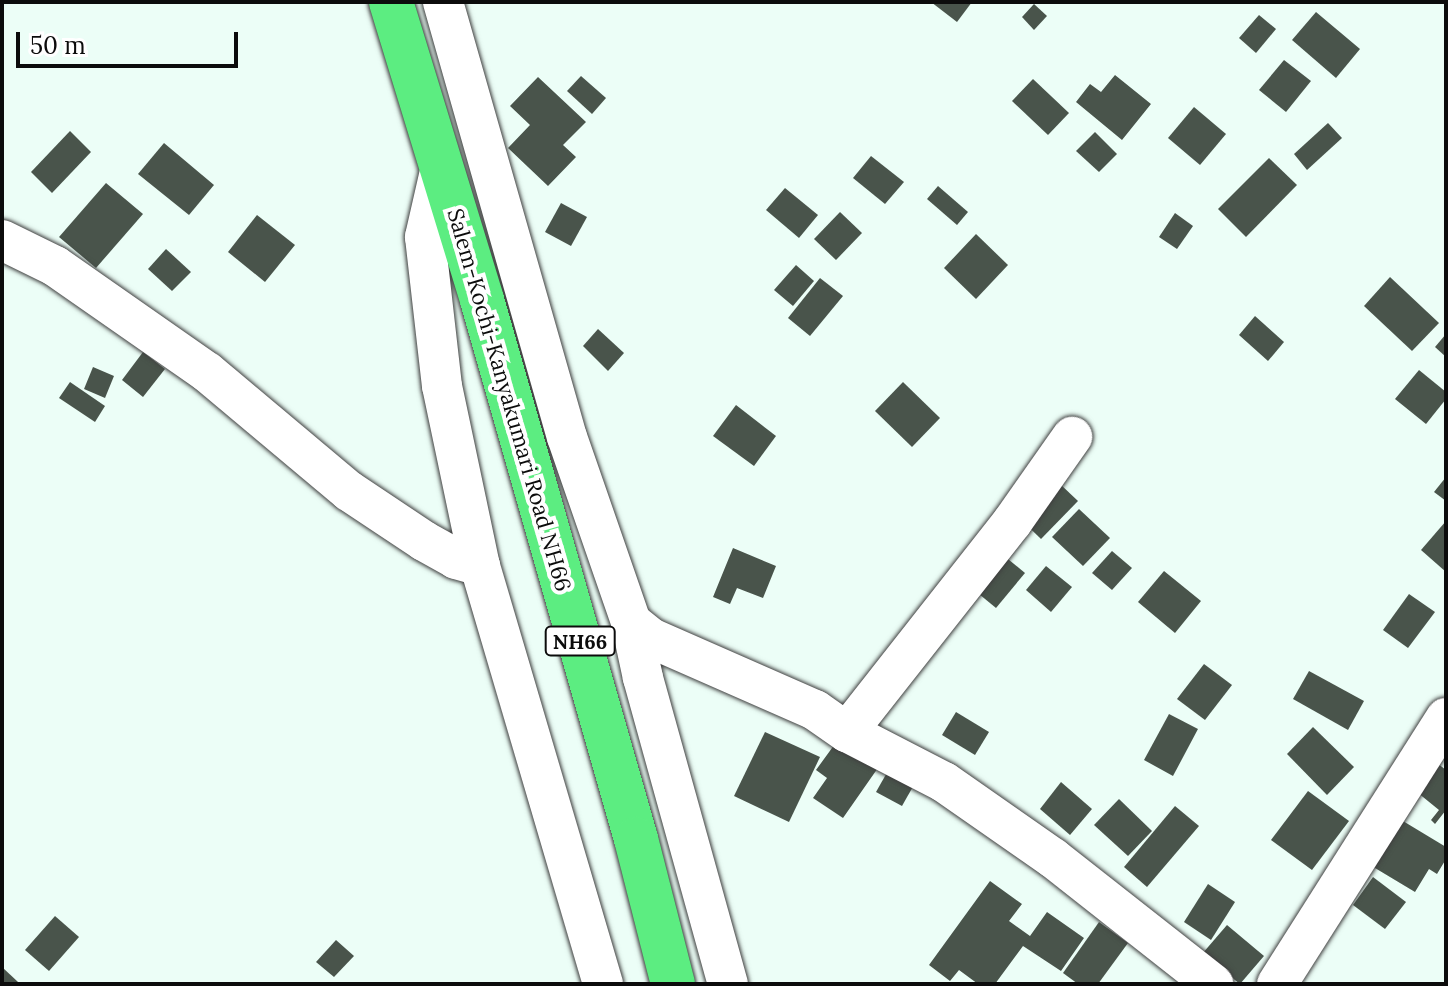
<!DOCTYPE html>
<style>
body{margin:0}
#map{position:relative;width:1448px;height:986px;overflow:hidden;background:#ecfef7;font-family:Lora,serif}
div>[style]{position:absolute}
.building>*{inset:0;background:#49544b}
.roads{filter:drop-shadow(0 0 2px #3f3f3f) drop-shadow(0 0 2px #3f3f3f)}
.minor>*{height:40px;margin:-20px;padding:0 20px;transform-origin:20px;border-radius:20px;background:#fff}
.highway>*{height:44px;margin:-22px;padding:0 22px;transform-origin:22px;border-radius:22px;background:#5ced81}
span{translate:-50% -50%;white-space:nowrap;text-align:center;line-height:1.15;-webkit-text-stroke:8px #fff;paint-order:stroke}
.shield-label span{padding:2px 6px;background:#fff;border:2px solid;border-radius:6px;-webkit-text-stroke-width:0}
.shield-label{font-size:20px;color:#0c0c0c;font-weight:700}
.street-label{font-size:22px;color:#0c0c0c}
.frame{position:absolute;inset:0;border:4px solid #0c0c0c;pointer-events:none}
.scale{position:absolute;left:16px;top:32px;width:222px;height:36px;box-sizing:border-box;border:4px solid #0c0c0c;border-top:0;padding-left:10px;font-size:24px;line-height:28px;white-space:nowrap;color:#0c0c0c;-webkit-text-stroke:6px #fff;paint-order:stroke}
</style>
<div id="map">
<div class="building">
<i style="clip-path:polygon(931px 2px,972px 2px,957px 22px)"></i>
<i style="clip-path:polygon(1034px 4px,1047px 16px,1034px 30px,1022px 17px)"></i>
<i style="clip-path:polygon(1316px 12px,1360px 49px,1336px 78px,1292px 40px)"></i>
<i style="clip-path:polygon(1259px 15px,1276px 29px,1256px 53px,1239px 38px)"></i>
<i style="clip-path:polygon(1284px 60px,1311px 81px,1286px 112px,1259px 90px)"></i>
<i style="clip-path:polygon(1115px 75px,1151px 104px,1122px 140px,1076px 102px,1090px 84px,1101px 92px)"></i>
<i style="clip-path:polygon(581px 76px,606px 98px,592px 114px,567px 91px)"></i>
<i style="clip-path:polygon(538px 77px,586px 122px,563px 145px,576px 157px,548px 186px,508px 148px,530px 125px,510px 106px)"></i>
<i style="clip-path:polygon(1033px 79px,1069px 113px,1048px 135px,1012px 101px)"></i>
<i style="clip-path:polygon(1194px 107px,1226px 134px,1200px 165px,1168px 138px)"></i>
<i style="clip-path:polygon(1328px 123px,1342px 138px,1307px 170px,1294px 154px)"></i>
<i style="clip-path:polygon(70px 131px,91px 152px,52px 193px,31px 172px)"></i>
<i style="clip-path:polygon(1095px 132px,1117px 154px,1099px 172px,1076px 151px)"></i>
<i style="clip-path:polygon(164px 143px,214px 185px,189px 215px,138px 174px)"></i>
<i style="clip-path:polygon(871px 156px,904px 182px,885px 204px,853px 178px)"></i>
<i style="clip-path:polygon(1269px 158px,1297px 185px,1246px 237px,1218px 209px)"></i>
<i style="clip-path:polygon(106px 183px,143px 214px,96px 268px,59px 237px)"></i>
<i style="clip-path:polygon(938px 186px,968px 212px,957px 225px,927px 199px)"></i>
<i style="clip-path:polygon(785px 188px,818px 215px,799px 238px,766px 210px)"></i>
<i style="clip-path:polygon(561px 203px,587px 217px,571px 246px,545px 232px)"></i>
<i style="clip-path:polygon(840px 212px,862px 233px,836px 260px,814px 239px)"></i>
<i style="clip-path:polygon(1175px 213px,1193px 226px,1177px 249px,1159px 237px)"></i>
<i style="clip-path:polygon(257px 215px,295px 245px,265px 282px,228px 252px)"></i>
<i style="clip-path:polygon(976px 234px,1008px 265px,976px 299px,944px 268px)"></i>
<i style="clip-path:polygon(166px 249px,191px 272px,172px 291px,148px 269px)"></i>
<i style="clip-path:polygon(796px 265px,814px 281px,793px 306px,774px 290px)"></i>
<i style="clip-path:polygon(1390px 277px,1439px 323px,1412px 351px,1364px 306px)"></i>
<i style="clip-path:polygon(820px 278px,843px 296px,810px 336px,788px 318px)"></i>
<i style="clip-path:polygon(1255px 316px,1284px 342px,1268px 361px,1239px 335px)"></i>
<i style="clip-path:polygon(598px 329px,624px 353px,608px 371px,583px 346px)"></i>
<i style="clip-path:polygon(1446px 334px,1446px 357px,1435px 347px)"></i>
<i style="clip-path:polygon(143px 352px,165px 369px,143px 397px,122px 380px)"></i>
<i style="clip-path:polygon(93px 367px,114px 376px,105px 398px,84px 389px)"></i>
<i style="clip-path:polygon(1419px 370px,1446px 392px,1446px 399px,1426px 424px,1395px 399px)"></i>
<i style="clip-path:polygon(70px 382px,105px 406px,95px 422px,59px 398px)"></i>
<i style="clip-path:polygon(903px 382px,940px 418px,912px 447px,875px 411px)"></i>
<i style="clip-path:polygon(736px 405px,776px 436px,754px 466px,713px 436px)"></i>
<i style="clip-path:polygon(1042px 467px,1078px 501px,1041px 539px,1006px 505px)"></i>
<i style="clip-path:polygon(1446px 477px,1446px 501px,1434px 492px)"></i>
<i style="clip-path:polygon(1079px 509px,1110px 538px,1083px 566px,1052px 537px)"></i>
<i style="clip-path:polygon(1446px 521px,1446px 572px,1421px 550px)"></i>
<i style="clip-path:polygon(733px 548px,776px 566px,763px 598px,737px 588px,730px 604px,713px 597px)"></i>
<i style="clip-path:polygon(997px 550px,1025px 573px,996px 608px,968px 585px)"></i>
<i style="clip-path:polygon(1112px 551px,1132px 568px,1112px 590px,1092px 573px)"></i>
<i style="clip-path:polygon(1046px 566px,1072px 587px,1051px 612px,1026px 590px)"></i>
<i style="clip-path:polygon(1164px 571px,1201px 601px,1175px 633px,1138px 602px)"></i>
<i style="clip-path:polygon(1409px 594px,1435px 612px,1408px 648px,1383px 630px)"></i>
<i style="clip-path:polygon(1204px 664px,1232px 685px,1205px 720px,1177px 699px)"></i>
<i style="clip-path:polygon(1309px 671px,1364px 701px,1348px 730px,1293px 699px)"></i>
<i style="clip-path:polygon(956px 712px,989px 732px,975px 755px,942px 735px)"></i>
<i style="clip-path:polygon(1169px 714px,1198px 729px,1173px 776px,1144px 760px)"></i>
<i style="clip-path:polygon(1313px 727px,1354px 767px,1327px 795px,1287px 754px)"></i>
<i style="clip-path:polygon(765px 732px,820px 757px,789px 822px,734px 796px)"></i>
<i style="clip-path:polygon(840px 737px,880px 765px,843px 818px,813px 798px,827px 778px,816px 770px)"></i>
<i style="clip-path:polygon(1429px 757px,1446px 770px,1446px 810px,1435px 824px,1431px 820px,1439px 810px,1407px 784px)"></i>
<i style="clip-path:polygon(889px 769px,915px 783px,902px 806px,876px 792px)"></i>
<i style="clip-path:polygon(1061px 782px,1092px 809px,1070px 835px,1040px 809px)"></i>
<i style="clip-path:polygon(1308px 791px,1349px 821px,1312px 870px,1271px 840px)"></i>
<i style="clip-path:polygon(1119px 799px,1152px 831px,1128px 856px,1094px 825px)"></i>
<i style="clip-path:polygon(1175px 806px,1199px 826px,1147px 887px,1124px 867px)"></i>
<i style="clip-path:polygon(1393px 815px,1446px 847px,1446px 859px,1437px 874px,1429px 869px,1415px 892px,1365px 862px)"></i>
<i style="clip-path:polygon(1373px 877px,1406px 902px,1385px 929px,1353px 905px)"></i>
<i style="clip-path:polygon(990px 881px,1022px 904px,1009px 921px,1030px 936px,1047px 912px,1084px 938px,1061px 971px,1023px 946px,995px 984px,978px 984px,959px 970px,950px 981px,929px 965px)"></i>
<i style="clip-path:polygon(1208px 884px,1235px 902px,1211px 940px,1184px 922px)"></i>
<i style="clip-path:polygon(55px 916px,79px 937px,49px 971px,25px 950px)"></i>
<i style="clip-path:polygon(1099px 922px,1128px 943px,1098px 984px,1078px 984px,1063px 973px)"></i>
<i style="clip-path:polygon(1227px 925px,1264px 956px,1240px 984px,1202px 954px)"></i>
<i style="clip-path:polygon(336px 940px,354px 956px,334px 977px,316px 962px)"></i>
<i style="clip-path:polygon(2px 967px,18px 982px,15px 984px,2px 984px)"></i>
</div>
<div class="roads">
<div class="minor">
<i style="left:443px;top:2px;width:452px;rotate:74.1deg"></i>
<i style="left:567px;top:437px;width:196px;rotate:70.9deg"></i>
<i style="left:631px;top:622px;width:57px;rotate:77.9deg"></i>
<i style="left:643px;top:678px;width:318px;rotate:74.5deg"></i>
<i style="left:441px;top:167px;width:72px;rotate:102.9deg"></i>
<i style="left:425px;top:237px;width:150px;rotate:83.5deg"></i>
<i style="left:442px;top:386px;width:184px;rotate:78.1deg"></i>
<i style="left:480px;top:566px;width:436px;rotate:73.6deg"></i>
<i style="left:2px;top:240px;width:59px;rotate:26.1deg"></i>
<i style="left:55px;top:266px;width:185px;rotate:34.9deg"></i>
<i style="left:207px;top:372px;width:185px;rotate:40deg"></i>
<i style="left:349px;top:491px;width:90px;rotate:33.7deg"></i>
<i style="left:424px;top:541px;width:37px;rotate:29deg"></i>
<i style="left:456px;top:559px;width:25px;rotate:16deg"></i>
<i style="left:631px;top:622px;width:26px;rotate:39deg"></i>
<i style="left:651px;top:638px;width:179px;rotate:23.7deg"></i>
<i style="left:815px;top:710px;width:39px;rotate:35deg"></i>
<i style="left:847px;top:732px;width:109px;rotate:27.3deg"></i>
<i style="left:944px;top:782px;width:133px;rotate:34.9deg"></i>
<i style="left:1053px;top:858px;width:204px;rotate:38.2deg"></i>
<i style="left:847px;top:732px;width:268px;rotate:-51.8deg"></i>
<i style="left:1013px;top:521px;width:103px;rotate:-54.9deg"></i>
<i style="left:1277px;top:984px;width:315px;rotate:-57.6deg"></i>
</div>
<div class="highway">
<i style="left:391px;top:2px;width:312px;rotate:73deg"></i>
<i style="left:482px;top:300px;width:561px;rotate:74.05deg"></i>
<i style="left:636px;top:839px;width:150px;rotate:75.7deg"></i>
</div>
</div>
<div class="shield-label">
<span style="left:580px;top:641px">NH66</span>
</div>
<div class="street-label">
<span style="left:509px;top:400px;rotate:74deg">Salem-Kochi-Kanyakumari Road NH66</span>
</div>
<div class="frame"></div>
<div class="scale">50 m</div>
</div>
